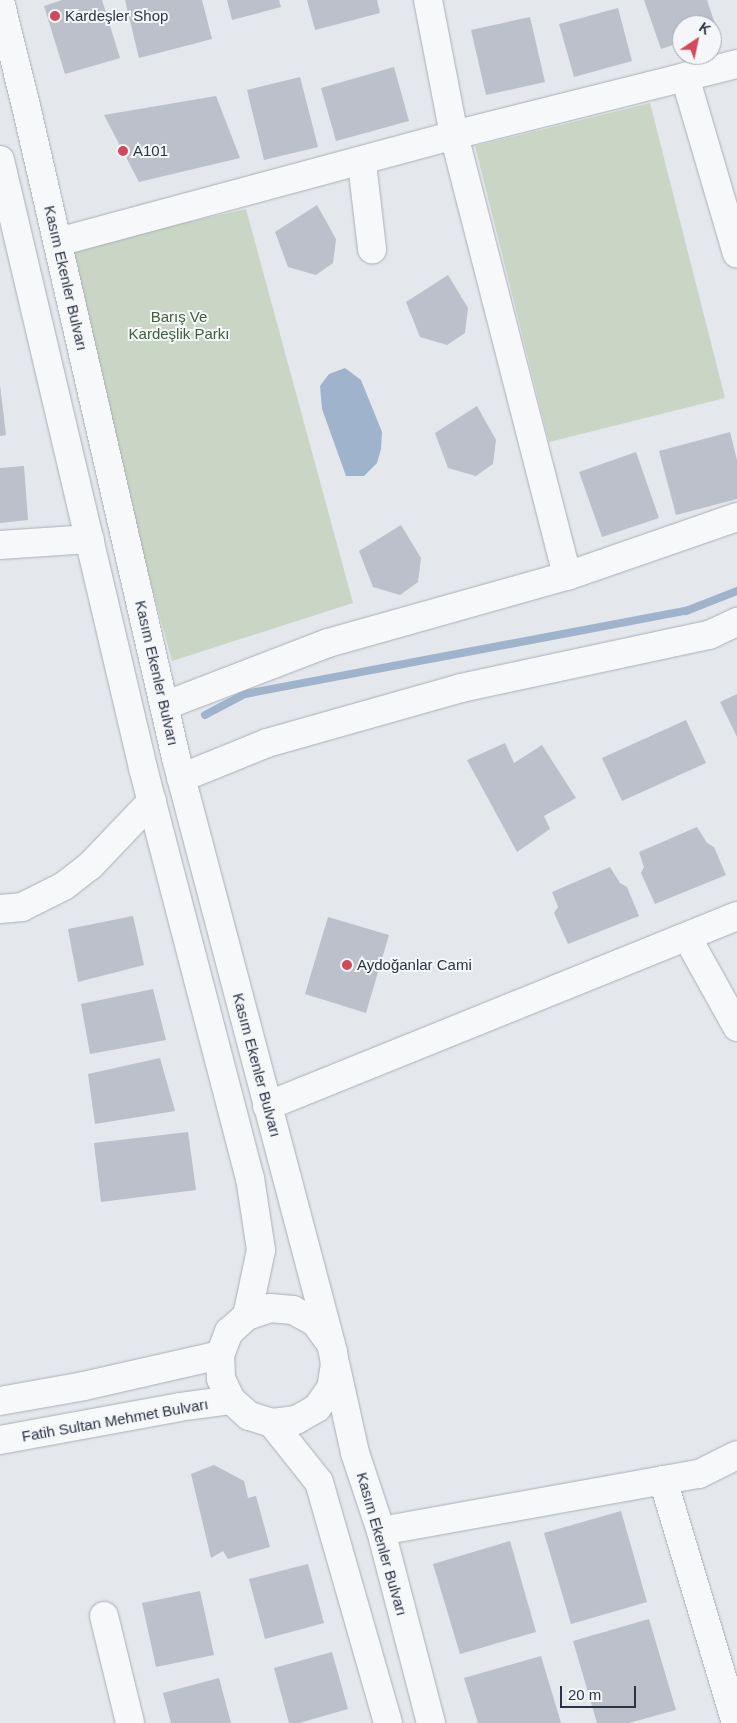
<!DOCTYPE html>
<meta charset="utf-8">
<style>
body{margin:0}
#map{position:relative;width:737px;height:1723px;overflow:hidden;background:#e4e7ec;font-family:Helvetica,sans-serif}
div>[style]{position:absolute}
.green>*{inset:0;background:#c9d6c5}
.water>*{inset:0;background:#9fb4cc}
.stream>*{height:8px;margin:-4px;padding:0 4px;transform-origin:4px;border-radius:4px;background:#9fb4cc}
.building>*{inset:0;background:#bbc0ca}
.roads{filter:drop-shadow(0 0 1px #a9aeb7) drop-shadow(0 0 1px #a9aeb7)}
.minor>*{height:28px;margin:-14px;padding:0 14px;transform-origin:14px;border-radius:14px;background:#f7f8fa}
.dots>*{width:14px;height:14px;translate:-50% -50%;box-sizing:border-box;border:2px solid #f4f6f9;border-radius:50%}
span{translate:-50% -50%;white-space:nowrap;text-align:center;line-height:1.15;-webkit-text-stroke:4px #f4f6f9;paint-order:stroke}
.poi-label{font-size:15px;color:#2b3445}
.left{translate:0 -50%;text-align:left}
.street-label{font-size:15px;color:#2b3445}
.park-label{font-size:15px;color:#3f6138}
.north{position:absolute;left:672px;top:15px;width:50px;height:50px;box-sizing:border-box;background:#f4f6f9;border:1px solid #a4a8b1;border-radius:50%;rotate:34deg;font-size:14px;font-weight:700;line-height:20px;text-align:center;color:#2b3445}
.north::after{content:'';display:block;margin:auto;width:18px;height:22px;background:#d1495b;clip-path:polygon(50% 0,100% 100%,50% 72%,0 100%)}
.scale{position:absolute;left:560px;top:1686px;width:76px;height:22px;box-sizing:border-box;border:2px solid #2b3445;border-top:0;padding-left:6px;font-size:15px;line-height:18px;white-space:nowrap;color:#2b3445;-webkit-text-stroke:4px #f4f6f9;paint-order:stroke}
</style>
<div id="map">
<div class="green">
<i style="clip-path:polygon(650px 103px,725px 398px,549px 442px,475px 146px)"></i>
<i style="clip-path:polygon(246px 209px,353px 603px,172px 661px,60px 251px)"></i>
</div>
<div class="water">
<i style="clip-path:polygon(345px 368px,361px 380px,382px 432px,381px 449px,377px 463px,364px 476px,346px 476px,322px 409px,320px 386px,329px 374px)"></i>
</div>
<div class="stream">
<i style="left:205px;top:715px;width:45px;rotate:-27.7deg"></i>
<i style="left:245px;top:694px;width:449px;rotate:-10.7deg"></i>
<i style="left:686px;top:611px;width:55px;rotate:-21.4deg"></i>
</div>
<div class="building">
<i style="clip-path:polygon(62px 0,102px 0,120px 58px,65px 74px,44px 6px)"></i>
<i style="clip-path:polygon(125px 0,202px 0,212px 39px,139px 58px)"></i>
<i style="clip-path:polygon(227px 0,279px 0,281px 7px,232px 20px)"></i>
<i style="clip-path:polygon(307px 0,377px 0,380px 13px,315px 30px)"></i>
<i style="clip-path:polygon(644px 0,707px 0,717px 30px,712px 31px,712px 25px,682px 25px,682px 42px,661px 49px)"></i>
<i style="clip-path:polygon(618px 8px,632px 61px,574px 77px,559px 24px)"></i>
<i style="clip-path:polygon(530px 17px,545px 82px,486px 95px,471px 30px)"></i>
<i style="clip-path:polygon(394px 67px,409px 121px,336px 141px,321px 88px)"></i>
<i style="clip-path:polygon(300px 77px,318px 147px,264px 160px,247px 90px)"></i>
<i style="clip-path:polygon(216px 96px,240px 158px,139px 182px,104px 115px)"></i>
<i style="clip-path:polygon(317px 205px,336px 239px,333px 263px,316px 275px,288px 267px,275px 232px)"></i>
<i style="clip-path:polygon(448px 275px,468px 308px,465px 333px,447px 345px,420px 337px,406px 302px)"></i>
<i style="clip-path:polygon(0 385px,6px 435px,0 436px)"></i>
<i style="clip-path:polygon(477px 406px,496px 440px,493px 464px,476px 476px,448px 468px,435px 433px)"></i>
<i style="clip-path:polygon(730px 432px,737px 460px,737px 499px,676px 515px,659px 451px)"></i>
<i style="clip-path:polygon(636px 452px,659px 518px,602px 537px,579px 472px)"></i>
<i style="clip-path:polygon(24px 466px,28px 520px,0 523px,0 468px)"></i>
<i style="clip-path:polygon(401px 525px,421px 558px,418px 582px,400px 595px,373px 587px,359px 551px)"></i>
<i style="clip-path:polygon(737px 694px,737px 737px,720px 702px)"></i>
<i style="clip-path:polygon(686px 720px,706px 763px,622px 801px,602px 758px)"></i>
<i style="clip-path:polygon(505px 743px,514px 763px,542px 745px,576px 798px,544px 816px,550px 829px,517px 852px,467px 760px)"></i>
<i style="clip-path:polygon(697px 827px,707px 843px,714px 847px,726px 875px,655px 904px,641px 873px,644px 867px,639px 852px)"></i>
<i style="clip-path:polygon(610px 867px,620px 883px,627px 887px,639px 916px,568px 944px,554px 913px,558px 907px,552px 892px)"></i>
<i style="clip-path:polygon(133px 916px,144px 965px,78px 982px,68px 929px)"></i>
<i style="clip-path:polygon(328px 917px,389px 935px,366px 1013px,305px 994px)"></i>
<i style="clip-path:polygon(153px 989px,166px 1040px,90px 1054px,81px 1004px)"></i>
<i style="clip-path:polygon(160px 1058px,175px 1111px,95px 1124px,88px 1074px)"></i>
<i style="clip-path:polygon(188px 1132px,196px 1190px,101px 1202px,94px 1143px)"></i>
<i style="clip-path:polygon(214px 1465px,244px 1481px,248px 1498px,256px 1496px,270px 1547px,228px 1559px,223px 1551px,211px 1558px,191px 1474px)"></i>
<i style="clip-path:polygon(621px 1511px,647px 1602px,571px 1624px,544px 1533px)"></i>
<i style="clip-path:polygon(510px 1541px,536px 1632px,460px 1654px,433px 1564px)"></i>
<i style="clip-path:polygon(308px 1564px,324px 1623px,265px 1639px,249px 1579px)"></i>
<i style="clip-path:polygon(200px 1591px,214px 1655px,156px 1667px,142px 1603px)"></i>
<i style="clip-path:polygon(649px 1619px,676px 1710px,629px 1723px,597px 1723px,573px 1641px)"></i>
<i style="clip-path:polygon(332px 1652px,348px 1709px,299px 1723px,289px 1723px,274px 1668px)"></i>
<i style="clip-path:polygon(541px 1656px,561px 1723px,478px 1723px,464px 1678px)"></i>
<i style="clip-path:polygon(219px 1678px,231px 1723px,171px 1723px,163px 1693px)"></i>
</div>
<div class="roads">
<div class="minor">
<i style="left:428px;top:0;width:137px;rotate:79.1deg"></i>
<i style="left:454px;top:135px;width:455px;rotate:75.6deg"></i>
<i style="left:0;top:1px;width:108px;rotate:76.1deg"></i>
<i style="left:26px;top:106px;width:669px;rotate:77.04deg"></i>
<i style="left:176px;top:758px;width:614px;rotate:75.19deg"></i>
<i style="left:333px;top:1352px;width:12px;rotate:81deg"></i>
<i style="left:335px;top:1364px;width:24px;rotate:99deg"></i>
<i style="left:331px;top:1388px;width:24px;rotate:125deg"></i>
<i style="left:317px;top:1408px;width:24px;rotate:150deg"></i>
<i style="left:296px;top:1420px;width:24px;rotate:173deg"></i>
<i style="left:272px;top:1423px;width:24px;rotate:-163deg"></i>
<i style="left:249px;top:1416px;width:24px;rotate:-138deg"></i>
<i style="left:231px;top:1400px;width:23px;rotate:-115deg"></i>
<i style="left:221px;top:1379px;width:24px;rotate:-92deg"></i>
<i style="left:220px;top:1355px;width:25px;rotate:-69deg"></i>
<i style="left:229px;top:1332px;width:24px;rotate:-42deg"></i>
<i style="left:247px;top:1316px;width:24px;rotate:-19deg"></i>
<i style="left:270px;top:1308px;width:23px;rotate:5deg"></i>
<i style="left:293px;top:1310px;width:25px;rotate:29deg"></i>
<i style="left:315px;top:1322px;width:24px;rotate:54deg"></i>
<i style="left:685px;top:77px;width:184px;rotate:73.6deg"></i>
<i style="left:0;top:160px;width:625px;rotate:76.76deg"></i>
<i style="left:143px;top:768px;width:424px;rotate:75.4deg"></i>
<i style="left:250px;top:1178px;width:73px;rotate:81.3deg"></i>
<i style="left:261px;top:1250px;width:67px;rotate:102deg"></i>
<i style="left:360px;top:161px;width:11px;rotate:75deg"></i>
<i style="left:363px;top:172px;width:78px;rotate:83.3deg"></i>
<i style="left:58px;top:242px;width:410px;rotate:-15.1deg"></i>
<i style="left:454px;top:135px;width:292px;rotate:-14.1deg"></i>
<i style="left:0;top:545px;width:90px;rotate:-3.8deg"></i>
<i style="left:164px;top:706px;width:176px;rotate:-21deg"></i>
<i style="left:328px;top:643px;width:248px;rotate:-15.7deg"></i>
<i style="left:567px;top:576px;width:180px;rotate:-19.1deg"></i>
<i style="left:181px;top:778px;width:93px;rotate:-22.1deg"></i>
<i style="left:267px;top:743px;width:202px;rotate:-15.8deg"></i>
<i style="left:461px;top:688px;width:254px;rotate:-12.1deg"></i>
<i style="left:709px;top:635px;width:31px;rotate:-25deg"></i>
<i style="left:0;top:909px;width:22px;rotate:-5deg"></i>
<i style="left:22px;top:907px;width:47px;rotate:-26.6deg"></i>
<i style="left:64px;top:886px;width:33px;rotate:-38deg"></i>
<i style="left:90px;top:866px;width:90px;rotate:-46.4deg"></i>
<i style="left:687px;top:937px;width:103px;rotate:60.9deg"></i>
<i style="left:267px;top:1106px;width:507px;rotate:-22.01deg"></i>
<i style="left:336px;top:1367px;width:88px;rotate:77.5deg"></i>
<i style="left:355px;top:1453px;width:82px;rotate:71.6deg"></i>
<i style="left:381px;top:1531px;width:198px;rotate:75.4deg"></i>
<i style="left:0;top:1401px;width:85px;rotate:-10.1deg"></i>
<i style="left:84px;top:1386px;width:139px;rotate:-12.8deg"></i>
<i style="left:272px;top:1423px;width:75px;rotate:51.5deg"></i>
<i style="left:319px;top:1482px;width:251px;rotate:74deg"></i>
<i style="left:0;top:1440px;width:182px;rotate:-10.4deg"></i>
<i style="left:179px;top:1407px;width:52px;rotate:-7.7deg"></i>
<i style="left:663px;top:1480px;width:254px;rotate:73.3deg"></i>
<i style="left:381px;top:1531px;width:323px;rotate:-10.2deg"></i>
<i style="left:699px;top:1474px;width:42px;rotate:-26.6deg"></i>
<i style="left:104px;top:1616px;width:110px;rotate:76.3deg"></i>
</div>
</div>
<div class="dots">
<i style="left:55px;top:16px;background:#d1495b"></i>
<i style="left:123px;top:151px;background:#d1495b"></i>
<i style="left:347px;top:965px;background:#d1495b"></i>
</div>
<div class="poi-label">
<span class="left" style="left:65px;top:16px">Kardeşler Shop</span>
<span class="left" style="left:133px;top:151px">A101</span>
<span class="left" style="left:357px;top:965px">Aydoğanlar Cami</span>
</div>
<div class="street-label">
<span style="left:66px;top:278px;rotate:77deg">Kasım Ekenler Bulvarı</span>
<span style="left:157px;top:673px;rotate:77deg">Kasım Ekenler Bulvarı</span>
<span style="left:257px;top:1065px;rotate:75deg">Kasım Ekenler Bulvarı</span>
<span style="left:115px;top:1420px;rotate:-10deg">Fatih Sultan Mehmet Bulvarı</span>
<span style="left:382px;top:1544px;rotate:74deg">Kasım Ekenler Bulvarı</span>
</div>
<div class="park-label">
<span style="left:179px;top:325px">Barış Ve<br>Kardeşlik Parkı</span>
</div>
<div class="north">K</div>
<div class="scale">20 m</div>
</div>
